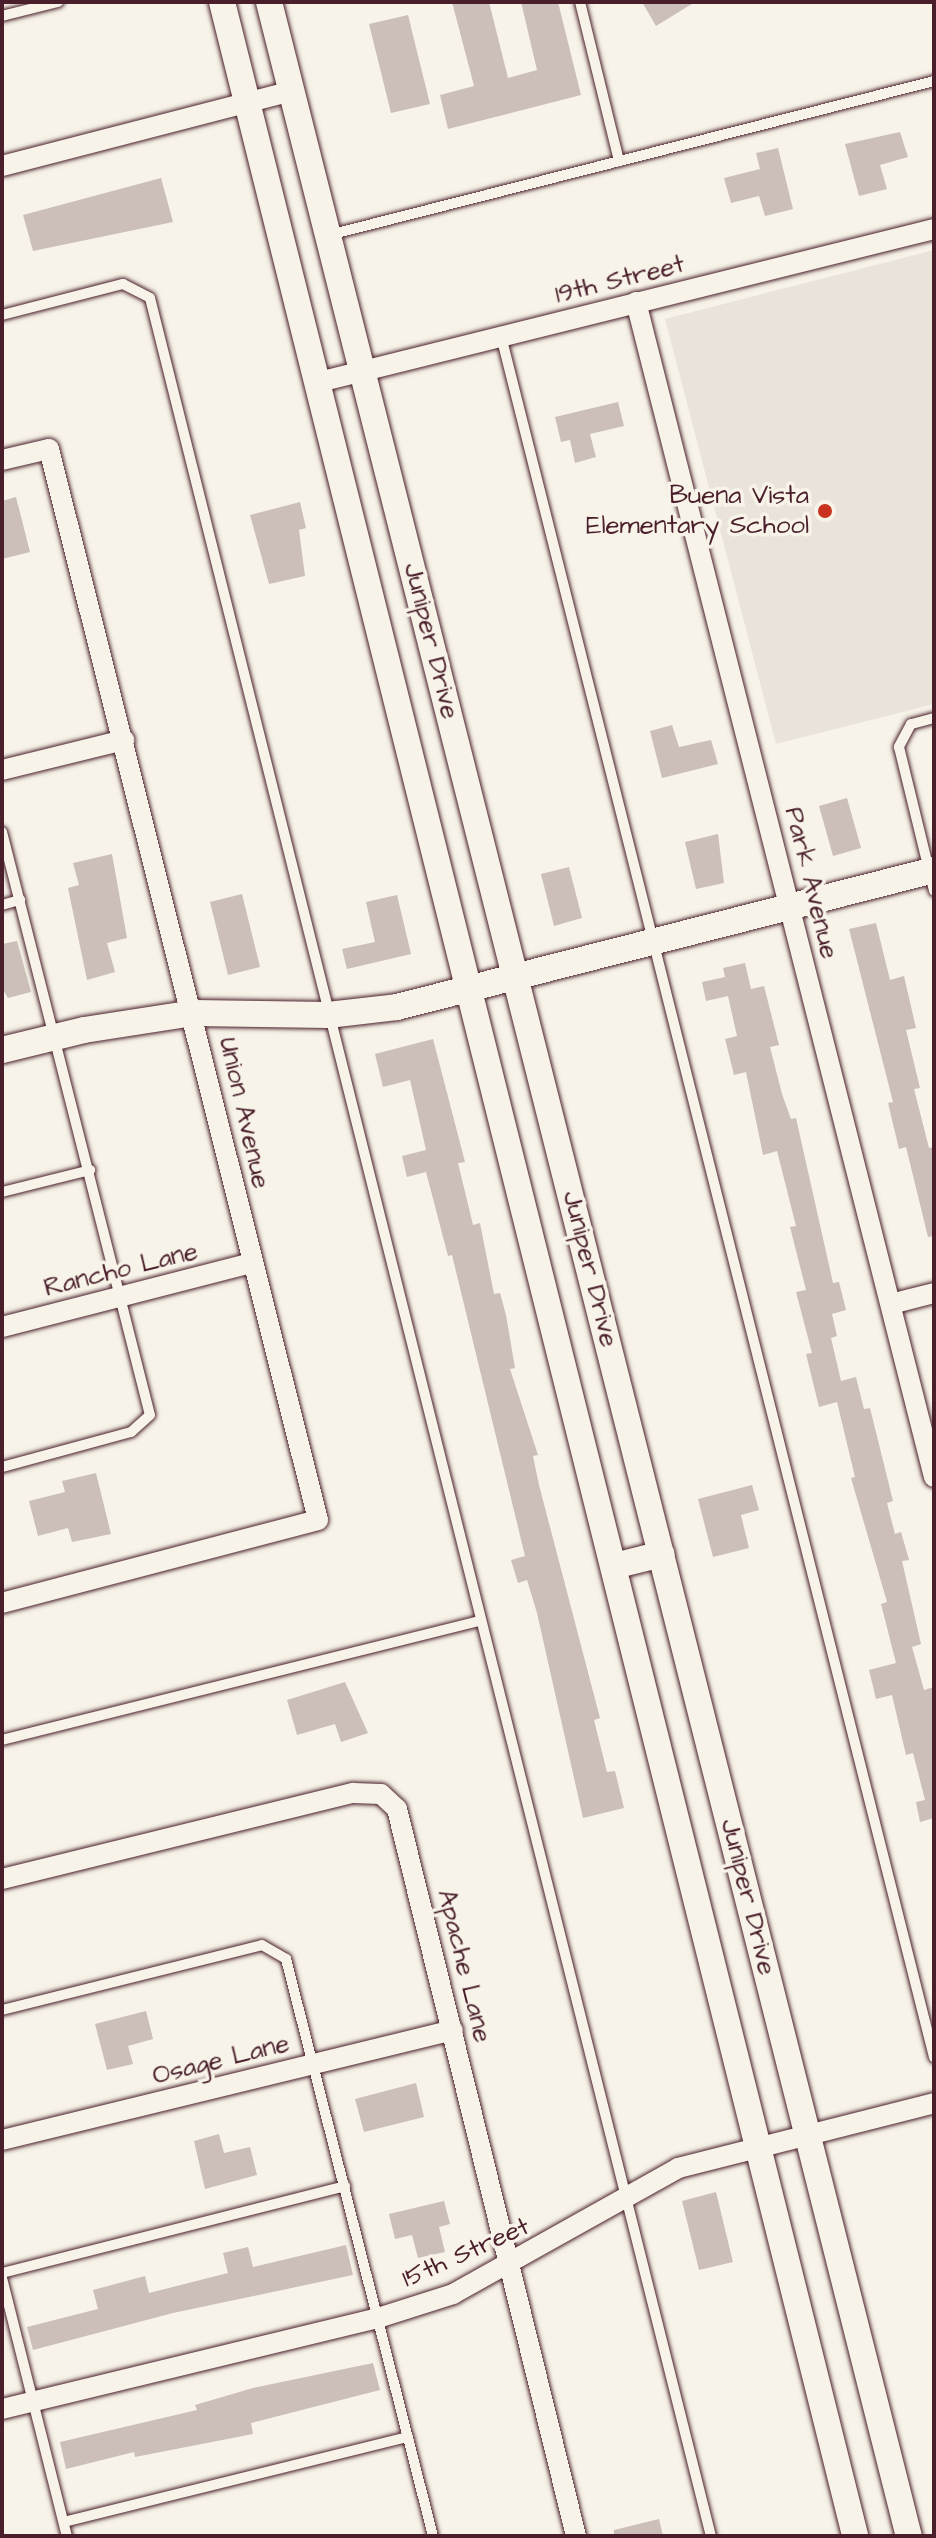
<!DOCTYPE html>
<style>
body{margin:0}
#map{position:relative;width:936px;height:2538px;overflow:hidden;background:#f7f3e8;font-family:"Architects Daughter",sans-serif}
div>[style]{position:absolute}
.built>*{inset:0;background:#eae3da}
.building>*{inset:0;background:#ccbfb9}
.roads{filter:drop-shadow(0 0 2px #4a1f2b) drop-shadow(0 0 2px #4a1f2b)}
.service>*{height:10px;margin:-5px;padding:0 5px;transform-origin:5px;border-radius:5px;background:#f7f3e8}
.minor>*{height:20px;margin:-10px;padding:0 10px;transform-origin:10px;border-radius:10px;background:#f7f3e8}
.tertiary>*{height:26px;margin:-13px;padding:0 13px;transform-origin:13px;border-radius:13px;background:#f7f3e8}
.dots>*{width:22px;height:22px;translate:-50% -50%;box-sizing:border-box;border:4px solid #f7f3e8;border-radius:50%}
span{translate:-50% -50%;white-space:nowrap;text-align:center;line-height:1.15;-webkit-text-stroke:7px #f7f3e8;paint-order:stroke}
.street-label{font-size:26px;color:#4a1f2b}
.poi-label{font-size:26px;color:#4a1f2b}
.right{translate:-100% -50%;text-align:right}
.frame{position:absolute;inset:0;border:4px solid #4a1f2b;pointer-events:none}
</style>
<div id="map">
<div class="built">
<i style="clip-path:polygon(934px 250px,934px 704px,776px 744px,665px 319px)"></i>
</div>
<div class="building">
<i style="clip-path:polygon(452px 2px,489px 2px,508px 78px,537px 70px,521px 2px,558px 2px,581px 95px,448px 129px,440px 95px,474px 86px)"></i>
<i style="clip-path:polygon(642px 2px,695px 2px,656px 26px)"></i>
<i style="clip-path:polygon(408px 15px,430px 104px,391px 113px,369px 24px)"></i>
<i style="clip-path:polygon(900px 132px,908px 157px,880px 165px,887px 189px,859px 196px,845px 144px)"></i>
<i style="clip-path:polygon(778px 148px,793px 209px,765px 216px,759px 196px,731px 203px,724px 178px,760px 169px,756px 153px)"></i>
<i style="clip-path:polygon(161px 178px,173px 222px,33px 251px,23px 215px)"></i>
<i style="clip-path:polygon(618px 402px,624px 426px,590px 434px,596px 457px,575px 463px,570px 440px,561px 442px,555px 417px)"></i>
<i style="clip-path:polygon(16px 497px,30px 552px,2px 559px,2px 501px)"></i>
<i style="clip-path:polygon(300px 502px,306px 528px,299px 530px,305px 576px,269px 584px,250px 515px)"></i>
<i style="clip-path:polygon(672px 725px,679px 747px,711px 740px,718px 764px,662px 778px,650px 731px)"></i>
<i style="clip-path:polygon(847px 798px,861px 848px,833px 856px,819px 806px)"></i>
<i style="clip-path:polygon(718px 834px,724px 883px,696px 889px,685px 842px)"></i>
<i style="clip-path:polygon(112px 854px,127px 938px,107px 943px,115px 972px,87px 980px,68px 888px,79px 885px,73px 863px)"></i>
<i style="clip-path:polygon(569px 867px,582px 918px,554px 926px,541px 874px)"></i>
<i style="clip-path:polygon(242px 894px,260px 967px,228px 975px,210px 902px)"></i>
<i style="clip-path:polygon(397px 895px,411px 954px,347px 969px,342px 949px,375px 942px,366px 902px)"></i>
<i style="clip-path:polygon(876px 923px,890px 980px,904px 976px,916px 1028px,906px 1030px,920px 1088px,914px 1089px,929px 1148px,934px 1147px,934px 1236px,928px 1237px,906px 1147px,899px 1149px,888px 1103px,893px 1102px,849px 929px)"></i>
<i style="clip-path:polygon(17px 941px,31px 992px,8px 998px,2px 988px,2px 944px)"></i>
<i style="clip-path:polygon(745px 963px,751px 989px,764px 986px,779px 1045px,770px 1047px,782px 1094px,791px 1119px,796px 1118px,833px 1283px,839px 1282px,846px 1310px,832px 1314px,837px 1336px,831px 1338px,841px 1381px,856px 1377px,864px 1409px,870px 1408px,893px 1501px,887px 1503px,895px 1534px,901px 1532px,909px 1560px,902px 1561px,921px 1644px,912px 1647px,924px 1690px,934px 1687px,934px 1818px,920px 1822px,916px 1802px,925px 1800px,913px 1753px,906px 1755px,892px 1695px,876px 1699px,869px 1670px,896px 1663px,881px 1604px,887px 1602px,851px 1478px,855px 1477px,837px 1402px,819px 1407px,806px 1354px,812px 1353px,796px 1292px,806px 1290px,790px 1227px,796px 1226px,777px 1151px,763px 1155px,746px 1072px,734px 1075px,725px 1039px,737px 1036px,728px 996px,706px 1001px,702px 982px,725px 977px,723px 968px)"></i>
<i style="clip-path:polygon(433px 1039px,465px 1162px,458px 1163px,473px 1225px,480px 1223px,494px 1294px,500px 1293px,506px 1315px,515px 1368px,510px 1369px,538px 1455px,533px 1456px,539px 1485px,600px 1718px,594px 1720px,607px 1772px,615px 1771px,624px 1808px,583px 1818px,537px 1613px,527px 1580px,518px 1583px,511px 1560px,525px 1556px,452px 1255px,448px 1256px,426px 1172px,407px 1177px,402px 1156px,426px 1150px,410px 1080px,383px 1087px,375px 1054px)"></i>
<i style="clip-path:polygon(96px 1473px,111px 1534px,72px 1542px,68px 1528px,38px 1536px,29px 1501px,65px 1492px,62px 1481px)"></i>
<i style="clip-path:polygon(752px 1485px,759px 1510px,741px 1515px,749px 1548px,713px 1557px,698px 1499px)"></i>
<i style="clip-path:polygon(345px 1682px,368px 1733px,341px 1742px,335px 1724px,297px 1735px,287px 1700px)"></i>
<i style="clip-path:polygon(146px 2011px,153px 2039px,128px 2046px,133px 2064px,107px 2070px,95px 2024px)"></i>
<i style="clip-path:polygon(416px 2083px,424px 2117px,364px 2132px,355px 2099px)"></i>
<i style="clip-path:polygon(219px 2134px,224px 2153px,250px 2147px,257px 2175px,205px 2189px,194px 2141px)"></i>
<i style="clip-path:polygon(716px 2192px,733px 2262px,699px 2270px,682px 2201px)"></i>
<i style="clip-path:polygon(444px 2201px,450px 2224px,439px 2227px,445px 2252px,418px 2258px,412px 2235px,395px 2239px,389px 2214px)"></i>
<i style="clip-path:polygon(346px 2245px,353px 2275px,173px 2313px,33px 2350px,27px 2327px,98px 2309px,93px 2290px,145px 2276px,149px 2293px,228px 2273px,223px 2253px,248px 2247px,253px 2267px)"></i>
<i style="clip-path:polygon(373px 2363px,380px 2390px,251px 2423px,253px 2434px,135px 2457px,134px 2452px,66px 2469px,60px 2442px,197px 2410px,195px 2405px,253px 2388px)"></i>
<i style="clip-path:polygon(659px 2519px,663px 2536px,614px 2536px,614px 2530px)"></i>
</div>
<div class="roads">
<div class="service">
<i style="left:580px;top:2px;width:164px;rotate:76.2deg"></i>
<i style="left:2px;top:16px;width:58px;rotate:-14deg"></i>
<i style="left:329px;top:235px;width:624px;rotate:-14.28deg"></i>
<i style="left:2px;top:315px;width:125px;rotate:-14.4deg"></i>
<i style="left:123px;top:284px;width:30px;rotate:27deg"></i>
<i style="left:150px;top:298px;width:2307px;rotate:75.93deg"></i>
<i style="left:501px;top:336px;width:1775px;rotate:75.88deg"></i>
<i style="left:934px;top:718px;width:24px;rotate:165deg"></i>
<i style="left:911px;top:724px;width:26px;rotate:118deg"></i>
<i style="left:899px;top:747px;width:148px;rotate:76.3deg"></i>
<i style="left:2px;top:832px;width:601px;rotate:75.76deg"></i>
<i style="left:150px;top:1415px;width:25px;rotate:138deg"></i>
<i style="left:131px;top:1432px;width:134px;rotate:164.8deg"></i>
<i style="left:2px;top:905px;width:19px;rotate:-16deg"></i>
<i style="left:2px;top:1192px;width:91px;rotate:-14deg"></i>
<i style="left:2px;top:1740px;width:493px;rotate:-14deg"></i>
<i style="left:2px;top:2010px;width:268px;rotate:-14deg"></i>
<i style="left:262px;top:1945px;width:28px;rotate:30deg"></i>
<i style="left:286px;top:1959px;width:595px;rotate:75.71deg"></i>
<i style="left:2px;top:2273px;width:354px;rotate:-14.2deg"></i>
<i style="left:2px;top:2278px;width:266px;rotate:75.9deg"></i>
<i style="left:64px;top:2522px;width:354px;rotate:-13.9deg"></i>
</div>
<div class="minor">
<i style="left:2px;top:166px;width:300px;rotate:-14.5deg"></i>
<i style="left:636px;top:302px;width:1212px;rotate:75.77deg"></i>
<i style="left:319px;top:382px;width:634px;rotate:-13.97deg"></i>
<i style="left:2px;top:460px;width:48px;rotate:-13.2deg"></i>
<i style="left:49px;top:449px;width:1104px;rotate:75.9deg"></i>
<i style="left:318px;top:1520px;width:327px;rotate:165.3deg"></i>
<i style="left:2px;top:770px;width:126px;rotate:-13.8deg"></i>
<i style="left:891px;top:1304px;width:44px;rotate:-14.3deg"></i>
<i style="left:2px;top:1327px;width:258px;rotate:-14.4deg"></i>
<i style="left:2px;top:1879px;width:361px;rotate:-13.8deg"></i>
<i style="left:353px;top:1793px;width:28px;rotate:2deg"></i>
<i style="left:381px;top:1794px;width:22px;rotate:43deg"></i>
<i style="left:397px;top:1809px;width:749px;rotate:76.17deg"></i>
<i style="left:2px;top:2140px;width:464px;rotate:-13.7deg"></i>
<i style="left:2px;top:2409px;width:387px;rotate:-13.6deg"></i>
<i style="left:378px;top:2318px;width:79px;rotate:-17.7deg"></i>
<i style="left:453px;top:2294px;width:258px;rotate:-29.2deg"></i>
<i style="left:678px;top:2168px;width:264px;rotate:-14.2deg"></i>
</div>
<div class="tertiary">
<i style="left:222px;top:2px;width:2612px;rotate:75.97deg"></i>
<i style="left:269px;top:2px;width:2614px;rotate:75.83deg"></i>
<i style="left:2px;top:1050px;width:84px;rotate:-13.7deg"></i>
<i style="left:84px;top:1030px;width:111px;rotate:-8.8deg"></i>
<i style="left:194px;top:1013px;width:134px;rotate:0.9deg"></i>
<i style="left:328px;top:1015px;width:69px;rotate:-6.6deg"></i>
<i style="left:397px;top:1007px;width:554px;rotate:-14.31deg"></i>
<i style="left:614px;top:1566px;width:49px;rotate:-14deg"></i>
</div>
</div>
<div class="dots">
<i style="left:825px;top:511px;background:#c8321e"></i>
</div>
<div class="street-label">
<span style="left:620px;top:280px;rotate:-14deg">19th Street</span>
<span style="left:431px;top:641px;rotate:76deg">Juniper Drive</span>
<span style="left:811px;top:883px;rotate:76deg">Park Avenue</span>
<span style="left:244px;top:1113px;rotate:77deg">Union Avenue</span>
<span style="left:590px;top:1269px;rotate:76deg">Juniper Drive</span>
<span style="left:121px;top:1270px;rotate:-14deg">Rancho Lane</span>
<span style="left:748px;top:1897px;rotate:76deg">Juniper Drive</span>
<span style="left:464px;top:1966px;rotate:76deg">Apache Lane</span>
<span style="left:221px;top:2060px;rotate:-14deg">Osage Lane</span>
<span style="left:466px;top:2253px;rotate:-24deg">15th Street</span>
</div>
<div class="poi-label">
<span class="right" style="left:809px;top:511px">Buena Vista<br>Elementary School</span>
</div>
<div class="frame"></div>
</div>
